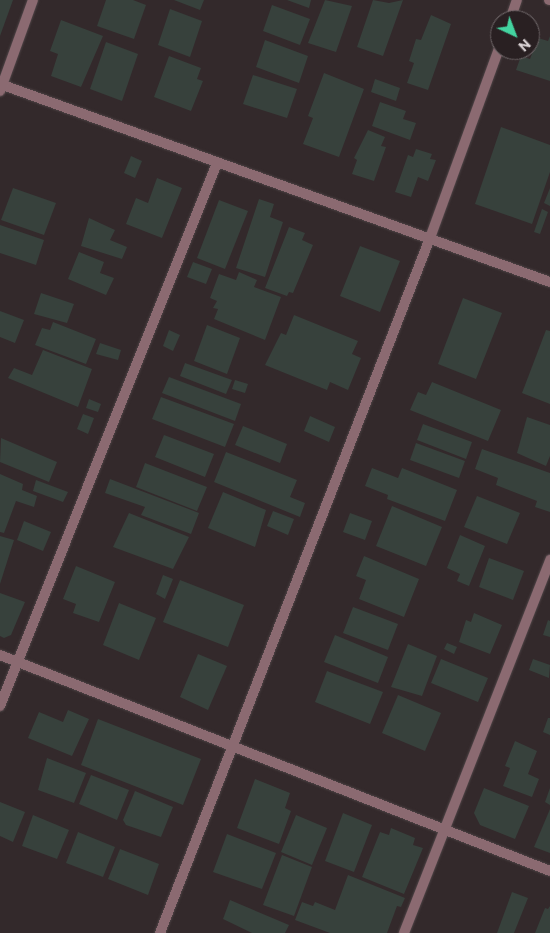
<!DOCTYPE html>
<style>
body{margin:0}
#map{position:relative;width:550px;height:933px;overflow:hidden;background:#33292b;font-family:Commissioner,sans-serif}
div>[style]{position:absolute}
.building>*{inset:0;background:#37413c}
.roads{filter:drop-shadow(0 0 1px #4e4446) drop-shadow(0 0 1px #4e4446)}
.minor>*{height:10px;margin:-5px;padding:0 5px;transform-origin:5px;border-radius:5px;background:#8b6a71}
span{translate:-50% -50%;white-space:nowrap;text-align:center;line-height:1.15;-webkit-text-stroke:4.5px #292022;paint-order:stroke}
.north{position:absolute;left:490px;top:10px;width:50px;height:50px;box-sizing:border-box;background:#292022;border:1px solid #6f6769;border-radius:50%;rotate:137deg;font-size:14px;font-weight:700;line-height:20px;text-align:center;color:#d9d2d4}
.north::after{content:'';display:block;margin:auto;width:18px;height:22px;background:#43d4a0;clip-path:polygon(50% 0,100% 100%,50% 72%,0 100%)}
</style>
<div id="map">
<div class="building">
<i style="clip-path:polygon(0 0,13px 0,0 36px)"></i>
<i style="clip-path:polygon(106px 0,133px 0,146px 5px,134px 39px,97px 26px)"></i>
<i style="clip-path:polygon(174px 0,204px 0,200px 10px)"></i>
<i style="clip-path:polygon(287px 0,311px 0,309px 8px)"></i>
<i style="clip-path:polygon(325px 0,352px 6px,336px 52px,308px 43px)"></i>
<i style="clip-path:polygon(373px 0,389px 3px,403px 0,383px 56px,357px 47px)"></i>
<i style="clip-path:polygon(272px 5px,310px 19px,300px 45px,263px 31px)"></i>
<i style="clip-path:polygon(170px 9px,202px 21px,190px 57px,158px 45px)"></i>
<i style="clip-path:polygon(431px 15px,451px 24px,428px 90px,407px 83px,414px 63px,409px 61px,416px 39px,421px 40px)"></i>
<i style="clip-path:polygon(61px 20px,103px 36px,81px 87px,51px 76px,58px 54px,50px 51px)"></i>
<i style="clip-path:polygon(550px 36px,550px 81px,516px 70px,521px 56px,530px 59px,538px 38px,548px 41px)"></i>
<i style="clip-path:polygon(265px 40px,308px 56px,299px 83px,256px 67px)"></i>
<i style="clip-path:polygon(106px 42px,138px 54px,122px 101px,90px 89px)"></i>
<i style="clip-path:polygon(169px 56px,201px 68px,197px 79px,203px 81px,191px 111px,154px 97px)"></i>
<i style="clip-path:polygon(324px 73px,364px 89px,339px 157px,303px 144px,313px 118px,308px 116px)"></i>
<i style="clip-path:polygon(253px 75px,297px 89px,287px 118px,243px 104px)"></i>
<i style="clip-path:polygon(375px 79px,400px 88px,396px 101px,371px 92px)"></i>
<i style="clip-path:polygon(380px 102px,406px 111px,403px 119px,416px 123px,410px 140px,372px 126px)"></i>
<i style="clip-path:polygon(501px 127px,550px 145px,550px 172px,532px 224px,475px 204px)"></i>
<i style="clip-path:polygon(368px 130px,385px 137px,381px 146px,386px 147px,374px 181px,352px 174px,357px 160px,354px 158px)"></i>
<i style="clip-path:polygon(416px 149px,432px 154px,430px 159px,436px 160px,428px 181px,418px 177px,411px 197px,395px 192px,408px 155px,413px 157px)"></i>
<i style="clip-path:polygon(131px 156px,142px 161px,135px 178px,124px 173px)"></i>
<i style="clip-path:polygon(157px 178px,182px 188px,162px 238px,126px 224px,136px 198px,148px 203px)"></i>
<i style="clip-path:polygon(13px 188px,56px 203px,44px 235px,1px 220px)"></i>
<i style="clip-path:polygon(550px 188px,550px 206px,544px 203px)"></i>
<i style="clip-path:polygon(259px 199px,274px 204px,270px 217px,283px 222px,265px 277px,236px 268px)"></i>
<i style="clip-path:polygon(219px 200px,248px 211px,225px 269px,197px 258px)"></i>
<i style="clip-path:polygon(542px 209px,548px 212px,540px 234px,534px 232px)"></i>
<i style="clip-path:polygon(89px 218px,115px 230px,110px 240px,127px 247px,122px 259px,81px 246px)"></i>
<i style="clip-path:polygon(0 225px,44px 240px,36px 265px,0 253px)"></i>
<i style="clip-path:polygon(289px 227px,305px 233px,302px 240px,313px 245px,293px 293px,289px 292px,287px 296px,265px 288px)"></i>
<i style="clip-path:polygon(360px 246px,400px 261px,380px 312px,340px 296px)"></i>
<i style="clip-path:polygon(79px 252px,104px 262px,100px 273px,114px 278px,106px 295px,68px 279px)"></i>
<i style="clip-path:polygon(193px 262px,212px 269px,206px 284px,187px 277px)"></i>
<i style="clip-path:polygon(239px 272px,257px 280px,254px 287px,281px 297px,265px 340px,214px 319px,218px 309px,213px 308px,217px 301px,210px 298px,219px 274px,236px 280px)"></i>
<i style="clip-path:polygon(41px 293px,74px 304px,67px 323px,34px 314px)"></i>
<i style="clip-path:polygon(463px 298px,502px 313px,476px 379px,438px 364px)"></i>
<i style="clip-path:polygon(0 311px,24px 320px,15px 343px,0 337px)"></i>
<i style="clip-path:polygon(294px 315px,358px 341px,352px 354px,361px 358px,348px 390px,330px 382px,327px 390px,265px 365px,281px 333px,286px 335px)"></i>
<i style="clip-path:polygon(53px 322px,96px 339px,86px 364px,35px 345px,42px 328px,50px 330px)"></i>
<i style="clip-path:polygon(207px 325px,240px 338px,227px 374px,194px 361px)"></i>
<i style="clip-path:polygon(169px 330px,180px 335px,173px 351px,163px 346px)"></i>
<i style="clip-path:polygon(546px 330px,550px 331px,550px 404px,522px 393px)"></i>
<i style="clip-path:polygon(100px 343px,121px 350px,118px 360px,96px 354px)"></i>
<i style="clip-path:polygon(43px 350px,92px 369px,78px 407px,8px 378px,14px 368px,32px 375px)"></i>
<i style="clip-path:polygon(185px 363px,232px 380px,226px 394px,180px 376px)"></i>
<i style="clip-path:polygon(169px 377px,241px 404px,235px 421px,162px 393px)"></i>
<i style="clip-path:polygon(235px 380px,248px 384px,245px 393px,232px 389px)"></i>
<i style="clip-path:polygon(432px 382px,501px 410px,488px 441px,410px 410px,418px 392px,426px 395px)"></i>
<i style="clip-path:polygon(161px 397px,234px 424px,225px 447px,152px 419px)"></i>
<i style="clip-path:polygon(89px 399px,101px 404px,98px 412px,86px 408px)"></i>
<i style="clip-path:polygon(83px 414px,94px 418px,88px 434px,77px 429px)"></i>
<i style="clip-path:polygon(310px 416px,335px 427px,329px 442px,304px 431px)"></i>
<i style="clip-path:polygon(527px 417px,550px 425px,550px 456px,546px 466px,517px 453px)"></i>
<i style="clip-path:polygon(423px 424px,472px 442px,466px 459px,417px 440px)"></i>
<i style="clip-path:polygon(243px 426px,287px 444px,280px 463px,235px 445px)"></i>
<i style="clip-path:polygon(164px 435px,214px 454px,205px 477px,155px 457px)"></i>
<i style="clip-path:polygon(1px 438px,57px 462px,49px 482px,0 462px)"></i>
<i style="clip-path:polygon(416px 443px,465px 461px,459px 478px,410px 460px)"></i>
<i style="clip-path:polygon(482px 449px,550px 473px,550px 512px,535px 507px,537px 501px,496px 485px,498px 478px,475px 469px)"></i>
<i style="clip-path:polygon(226px 452px,297px 480px,290px 497px,305px 503px,300px 517px,214px 482px)"></i>
<i style="clip-path:polygon(145px 463px,207px 487px,197px 511px,136px 487px)"></i>
<i style="clip-path:polygon(372px 468px,398px 478px,402px 468px,457px 490px,445px 521px,387px 499px,388px 495px,365px 486px)"></i>
<i style="clip-path:polygon(0 474px,23px 484px,22px 490px,37px 496px,34px 507px,16px 501px,4px 533px,0 532px)"></i>
<i style="clip-path:polygon(110px 479px,199px 513px,191px 534px,141px 515px,145px 507px,105px 493px)"></i>
<i style="clip-path:polygon(36px 480px,68px 492px,63px 502px,33px 491px)"></i>
<i style="clip-path:polygon(223px 492px,266px 510px,255px 547px,208px 528px)"></i>
<i style="clip-path:polygon(477px 496px,520px 513px,507px 544px,464px 527px)"></i>
<i style="clip-path:polygon(392px 506px,442px 527px,426px 566px,376px 546px)"></i>
<i style="clip-path:polygon(273px 511px,294px 519px,288px 535px,267px 526px)"></i>
<i style="clip-path:polygon(129px 513px,189px 537px,173px 569px,113px 547px)"></i>
<i style="clip-path:polygon(350px 513px,372px 521px,365px 540px,343px 532px)"></i>
<i style="clip-path:polygon(24px 521px,51px 532px,43px 551px,17px 540px)"></i>
<i style="clip-path:polygon(460px 535px,485px 546px,469px 586px,457px 581px,460px 574px,447px 568px)"></i>
<i style="clip-path:polygon(0 536px,14px 540px,0 584px)"></i>
<i style="clip-path:polygon(364px 556px,419px 579px,404px 617px,359px 599px,366px 580px,356px 576px)"></i>
<i style="clip-path:polygon(489px 558px,524px 571px,513px 600px,479px 587px)"></i>
<i style="clip-path:polygon(76px 566px,115px 582px,99px 622px,73px 613px,76px 604px,63px 599px)"></i>
<i style="clip-path:polygon(163px 575px,173px 579px,165px 599px,156px 594px)"></i>
<i style="clip-path:polygon(180px 580px,244px 605px,228px 647px,163px 622px)"></i>
<i style="clip-path:polygon(0 593px,25px 602px,11px 635px,4px 638px,0 636px)"></i>
<i style="clip-path:polygon(119px 603px,156px 618px,139px 660px,103px 645px)"></i>
<i style="clip-path:polygon(353px 607px,398px 624px,388px 650px,343px 633px)"></i>
<i style="clip-path:polygon(474px 613px,502px 625px,490px 654px,459px 642px,466px 620px,471px 622px)"></i>
<i style="clip-path:polygon(548px 620px,550px 621px,550px 637px,543px 635px)"></i>
<i style="clip-path:polygon(335px 635px,388px 657px,378px 683px,324px 662px)"></i>
<i style="clip-path:polygon(447px 643px,457px 647px,454px 654px,444px 649px)"></i>
<i style="clip-path:polygon(408px 644px,437px 656px,422px 696px,391px 687px)"></i>
<i style="clip-path:polygon(198px 654px,227px 666px,208px 710px,180px 697px)"></i>
<i style="clip-path:polygon(441px 659px,488px 678px,478px 702px,431px 683px)"></i>
<i style="clip-path:polygon(533px 659px,550px 665px,549px 678px,529px 670px)"></i>
<i style="clip-path:polygon(327px 671px,383px 692px,370px 724px,315px 702px)"></i>
<i style="clip-path:polygon(398px 695px,441px 713px,425px 751px,382px 733px)"></i>
<i style="clip-path:polygon(68px 710px,89px 719px,72px 756px,28px 738px,39px 712px,63px 722px)"></i>
<i style="clip-path:polygon(548px 718px,550px 718px,550px 735px,543px 732px)"></i>
<i style="clip-path:polygon(98px 719px,201px 759px,183px 805px,81px 765px)"></i>
<i style="clip-path:polygon(515px 741px,537px 751px,528px 774px,539px 779px,532px 797px,503px 786px,510px 768px,505px 766px)"></i>
<i style="clip-path:polygon(47px 758px,86px 773px,74px 803px,38px 790px)"></i>
<i style="clip-path:polygon(91px 775px,129px 790px,117px 820px,79px 804px)"></i>
<i style="clip-path:polygon(255px 779px,290px 793px,285px 808px,291px 811px,279px 844px,237px 828px)"></i>
<i style="clip-path:polygon(484px 788px,529px 806px,515px 839px,480px 825px,474px 813px)"></i>
<i style="clip-path:polygon(550px 788px,550px 805px,545px 802px)"></i>
<i style="clip-path:polygon(135px 791px,173px 807px,161px 837px,126px 825px,123px 820px)"></i>
<i style="clip-path:polygon(0 802px,25px 812px,13px 842px,0 836px)"></i>
<i style="clip-path:polygon(550px 809px,550px 853px,534px 847px)"></i>
<i style="clip-path:polygon(343px 813px,372px 825px,354px 872px,325px 861px)"></i>
<i style="clip-path:polygon(33px 815px,69px 830px,57px 859px,22px 846px)"></i>
<i style="clip-path:polygon(296px 815px,327px 828px,312px 865px,281px 852px)"></i>
<i style="clip-path:polygon(391px 828px,415px 838px,413px 845px,423px 848px,404px 894px,362px 877px,380px 832px,389px 835px)"></i>
<i style="clip-path:polygon(78px 832px,115px 847px,103px 877px,66px 863px)"></i>
<i style="clip-path:polygon(227px 834px,276px 853px,262px 889px,213px 872px)"></i>
<i style="clip-path:polygon(120px 849px,159px 864px,148px 895px,108px 879px)"></i>
<i style="clip-path:polygon(282px 855px,312px 867px,294px 916px,263px 905px)"></i>
<i style="clip-path:polygon(348px 875px,405px 898px,401px 907px,397px 906px,387px 933px,330px 933px,295px 920px,302px 902px,313px 906px,315px 902px,335px 910px)"></i>
<i style="clip-path:polygon(512px 892px,528px 898px,514px 933px,497px 933px)"></i>
<i style="clip-path:polygon(230px 900px,289px 925px,285px 933px,252px 933px,223px 919px)"></i>
<i style="clip-path:polygon(550px 906px,550px 933px,535px 933px,545px 908px,548px 909px)"></i>
</div>
<div class="roads">
<div class="minor">
<i style="left:549px;top:0;width:1px"></i>
<i style="left:510px;top:20px;width:21px;rotate:-71deg"></i>
<i style="left:0;top:84px;width:585px;rotate:19.8deg"></i>
<i style="left:0;top:91px;width:97px;rotate:-70.1deg"></i>
<i style="left:0;top:655px;width:591px;rotate:21.44deg"></i>
<i style="left:0;top:706px;width:585px;rotate:-68.22deg"></i>
<i style="left:160px;top:933px;width:746px;rotate:-68.77deg"></i>
<i style="left:430px;top:238px;width:204px;rotate:-70deg"></i>
<i style="left:404px;top:933px;width:401px;rotate:-68.6deg"></i>
</div>
</div>
<div class="north">N</div>
</div>
